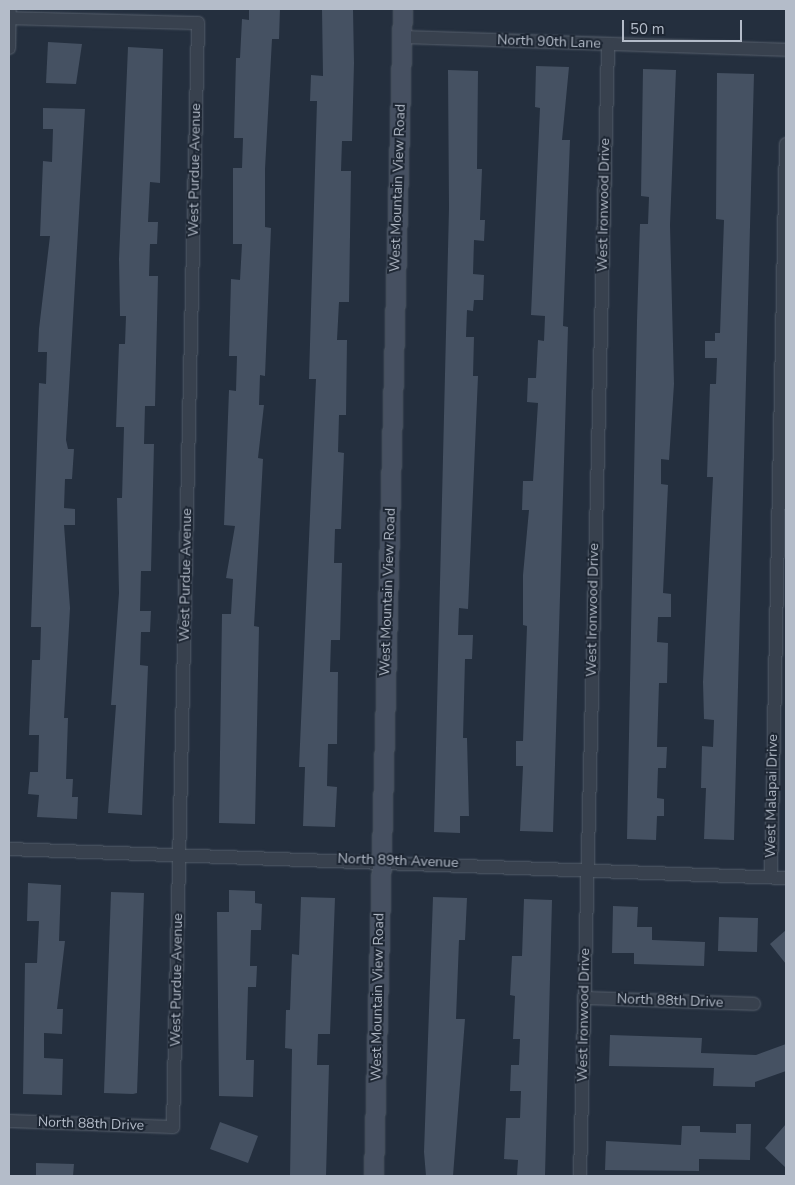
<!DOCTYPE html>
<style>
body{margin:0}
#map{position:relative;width:795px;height:1185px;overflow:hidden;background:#242f3e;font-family:"Nunito Sans",sans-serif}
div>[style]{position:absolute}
.building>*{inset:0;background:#455162}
.roads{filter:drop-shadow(0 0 1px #565f6c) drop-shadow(0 0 1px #565f6c)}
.street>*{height:12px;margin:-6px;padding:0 6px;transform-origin:6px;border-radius:6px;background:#38414e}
.secondary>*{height:18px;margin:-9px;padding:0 9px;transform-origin:9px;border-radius:9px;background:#465061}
span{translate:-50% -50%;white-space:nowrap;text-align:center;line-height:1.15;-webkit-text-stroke:4px #1d2633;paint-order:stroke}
.street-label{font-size:14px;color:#b4bcc9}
.frame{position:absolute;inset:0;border:10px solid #b4bcc9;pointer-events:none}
.scale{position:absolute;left:622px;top:20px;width:120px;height:22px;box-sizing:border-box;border:2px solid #b4bcc9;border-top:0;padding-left:6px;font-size:15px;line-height:18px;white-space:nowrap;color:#b4bcc9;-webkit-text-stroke:4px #1d2633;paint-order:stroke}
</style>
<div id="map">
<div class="building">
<i style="clip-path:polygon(249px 9px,280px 9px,279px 39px,272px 39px,265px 169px,265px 227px,271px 228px,265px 376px,260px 375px,259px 405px,264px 405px,258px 458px,263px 459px,254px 626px,259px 627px,255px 824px,219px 823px,222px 614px,231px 614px,233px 579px,226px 578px,235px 526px,224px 525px,229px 390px,236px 391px,237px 356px,229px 356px,231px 279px,240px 280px,242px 244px,233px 244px,233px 168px,242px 168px,243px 138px,234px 138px,236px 58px,240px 58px,242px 19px,249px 20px)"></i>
<i style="clip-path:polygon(322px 9px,353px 9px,354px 63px,352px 141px,342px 141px,341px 171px,351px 171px,349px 302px,339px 302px,337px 340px,347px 340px,346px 415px,339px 415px,338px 452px,344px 453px,341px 529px,335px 529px,334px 563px,342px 563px,340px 640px,331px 640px,330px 672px,338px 672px,337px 744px,328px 744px,327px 786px,337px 787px,335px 827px,303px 826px,305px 767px,299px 767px,316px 379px,309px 379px,317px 101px,310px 101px,311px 75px,323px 76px)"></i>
<i style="clip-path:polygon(48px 42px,82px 44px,76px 84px,46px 83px)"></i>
<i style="clip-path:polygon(128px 47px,163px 49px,160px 183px,150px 182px,148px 222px,158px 222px,157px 244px,150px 244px,149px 276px,158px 276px,155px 406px,145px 406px,144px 444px,154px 444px,151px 571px,141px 571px,140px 611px,151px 611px,150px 632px,141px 632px,140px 665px,148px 666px,142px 815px,108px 813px,116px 705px,111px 705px,119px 593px,117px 498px,122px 498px,124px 427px,116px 427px,119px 344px,125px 344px,126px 316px,120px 316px,119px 259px)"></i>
<i style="clip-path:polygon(536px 66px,569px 67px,562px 140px,570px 140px,563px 326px,568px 327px,553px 832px,520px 831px,523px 766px,516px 766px,516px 741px,523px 741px,527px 626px,523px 625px,523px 575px,529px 510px,522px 510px,523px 481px,533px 481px,538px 403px,527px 402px,528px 378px,536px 378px,538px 340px,544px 341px,545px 316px,531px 315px,540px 108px,535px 107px)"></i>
<i style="clip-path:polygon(643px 69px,676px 70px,670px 225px,674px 384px,669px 460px,661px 459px,661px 484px,668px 485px,663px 593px,671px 594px,671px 617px,658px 617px,657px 642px,668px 643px,667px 683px,659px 683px,657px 747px,667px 747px,666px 768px,658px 768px,657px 798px,664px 799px,664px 816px,657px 816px,656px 840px,627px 839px,637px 321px,640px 224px,648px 224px,649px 197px,641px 196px)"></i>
<i style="clip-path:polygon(448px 70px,478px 71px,477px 169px,482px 169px,480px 220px,485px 220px,484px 241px,474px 240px,473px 274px,484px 275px,483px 300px,474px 300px,473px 311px,467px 310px,466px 337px,474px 337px,473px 376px,478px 376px,468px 609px,459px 608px,458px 635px,473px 635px,472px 659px,465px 659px,463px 738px,467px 738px,469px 816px,460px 816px,460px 833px,434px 832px,449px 208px)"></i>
<i style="clip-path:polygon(717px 73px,754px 74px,734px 840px,704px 839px,706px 788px,701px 788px,702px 746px,713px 747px,714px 720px,704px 719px,703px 682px,713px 477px,707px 477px,710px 384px,716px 384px,717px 358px,705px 358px,705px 341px,715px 341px,715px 333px,720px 333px,724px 220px,716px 219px)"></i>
<i style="clip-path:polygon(43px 108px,85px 109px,66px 440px,68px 449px,74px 449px,72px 479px,65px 479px,64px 508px,75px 509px,75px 525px,64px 525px,70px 608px,64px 718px,68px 718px,66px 779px,73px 779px,72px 797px,78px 797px,77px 819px,37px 817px,39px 795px,28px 794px,30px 772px,38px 772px,39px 735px,29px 735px,32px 660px,40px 660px,41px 627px,31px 627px,39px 383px,46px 384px,47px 352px,38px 352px,39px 329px,50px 236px,40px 236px,43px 161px,52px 162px,53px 129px,43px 129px)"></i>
<i style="clip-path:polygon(28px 883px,61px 885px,59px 941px,65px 941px,57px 1009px,63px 1009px,62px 1034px,44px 1033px,44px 1058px,63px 1059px,62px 1095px,23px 1094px,25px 963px,37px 963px,39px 921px,27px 921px)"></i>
<i style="clip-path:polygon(229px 890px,255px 891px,255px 903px,262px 904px,261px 930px,251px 930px,250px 966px,257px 966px,256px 987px,248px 987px,246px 1060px,254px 1060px,253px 1097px,219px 1096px,217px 912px,229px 912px)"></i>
<i style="clip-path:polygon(111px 892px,144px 893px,137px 1093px,133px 1094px,104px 1093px)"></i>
<i style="clip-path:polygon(301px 897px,335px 898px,330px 1034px,318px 1034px,317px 1065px,329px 1065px,326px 1176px,290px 1176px,292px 1049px,285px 1048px,286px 1010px,290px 1010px,292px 954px,299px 955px)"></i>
<i style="clip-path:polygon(433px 897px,467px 898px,465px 940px,459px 940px,456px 1019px,465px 1019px,453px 1176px,426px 1176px,424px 1152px)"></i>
<i style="clip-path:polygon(524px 899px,552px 900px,545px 1176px,517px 1176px,518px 1160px,504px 1159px,506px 1118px,520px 1118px,521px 1091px,510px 1091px,511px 1065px,519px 1065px,520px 1039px,513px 1039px,515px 996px,510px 995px,512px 956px,522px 956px)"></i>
<i style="clip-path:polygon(613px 906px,638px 907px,637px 927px,652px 927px,652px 940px,705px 942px,704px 966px,634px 964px,634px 953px,612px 953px)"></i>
<i style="clip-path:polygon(719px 917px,758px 918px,757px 952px,718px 951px)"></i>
<i style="clip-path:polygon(786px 930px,786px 964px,770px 944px)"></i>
<i style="clip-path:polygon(610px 1035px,702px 1038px,701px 1053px,756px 1055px,786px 1044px,786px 1071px,755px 1082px,755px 1087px,713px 1086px,714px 1068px,609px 1066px)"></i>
<i style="clip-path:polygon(220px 1122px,258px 1136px,248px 1163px,210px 1149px)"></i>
<i style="clip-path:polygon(736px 1124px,751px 1124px,750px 1160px,699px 1159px,699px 1171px,605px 1170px,606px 1141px,681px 1145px,682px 1126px,700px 1126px,700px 1132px,736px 1133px)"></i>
<i style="clip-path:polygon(786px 1124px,786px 1168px,765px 1148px)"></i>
<i style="clip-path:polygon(36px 1163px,74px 1164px,73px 1176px,36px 1176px)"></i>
</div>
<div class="roads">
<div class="street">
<i style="left:402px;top:37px;width:384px;rotate:1.9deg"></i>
<i style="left:9px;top:48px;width:39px;rotate:-89deg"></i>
<i style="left:9px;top:849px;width:778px;rotate:2.14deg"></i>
<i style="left:771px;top:877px;width:733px;rotate:-88.83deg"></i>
<i style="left:585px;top:998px;width:169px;rotate:2deg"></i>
<i style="left:9px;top:1121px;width:164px;rotate:2.1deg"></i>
<i style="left:173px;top:1127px;width:1104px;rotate:-88.7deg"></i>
<i style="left:198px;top:23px;width:188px;rotate:-178.5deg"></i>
<i style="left:580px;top:1176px;width:1132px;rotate:-88.58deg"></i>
</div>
<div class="secondary">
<i style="left:374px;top:1176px;width:1167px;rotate:-88.58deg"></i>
</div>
</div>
<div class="street-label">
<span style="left:549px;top:42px;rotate:2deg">North 90th Lane</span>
<span style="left:195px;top:170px;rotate:-89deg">West Purdue Avenue</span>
<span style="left:398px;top:188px;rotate:-88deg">West Mountain View Road</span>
<span style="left:604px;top:205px;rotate:-89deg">West Ironwood Drive</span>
<span style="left:186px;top:575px;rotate:-89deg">West Purdue Avenue</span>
<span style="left:388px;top:592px;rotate:-88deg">West Mountain View Road</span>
<span style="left:593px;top:610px;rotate:-89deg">West Ironwood Drive</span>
<span style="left:772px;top:796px;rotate:-89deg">West Malapai Drive</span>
<span style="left:398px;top:861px;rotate:2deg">North 89th Avenue</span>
<span style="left:177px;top:980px;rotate:-89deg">West Purdue Avenue</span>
<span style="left:378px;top:997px;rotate:-89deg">West Mountain View Road</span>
<span style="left:670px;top:1001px;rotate:2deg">North 88th Drive</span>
<span style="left:584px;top:1015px;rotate:-89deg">West Ironwood Drive</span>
<span style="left:91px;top:1124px;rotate:2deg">North 88th Drive</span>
</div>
<div class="frame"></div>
<div class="scale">50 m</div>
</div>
